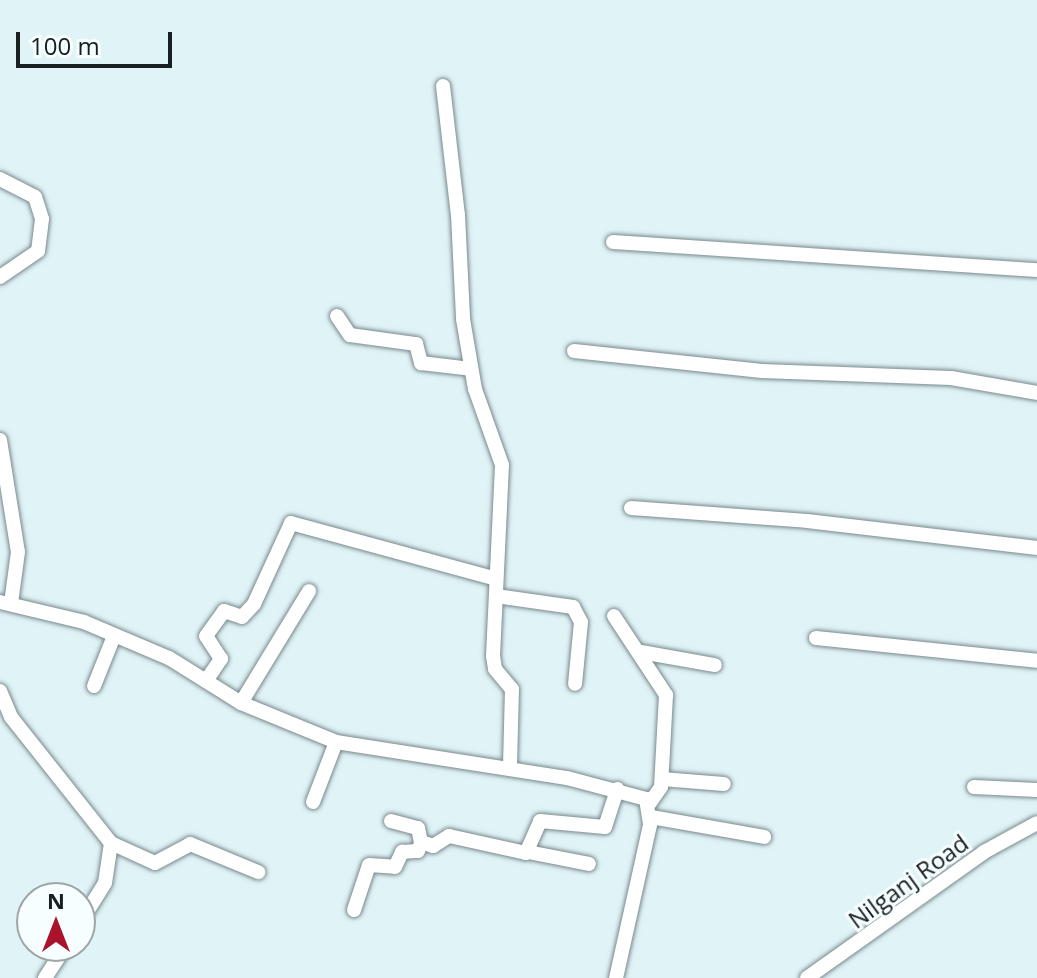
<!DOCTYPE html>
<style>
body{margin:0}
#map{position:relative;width:1037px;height:978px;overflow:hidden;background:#e0f3f6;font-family:"Open Sans",sans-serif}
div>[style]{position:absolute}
.roads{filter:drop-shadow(0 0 2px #78898c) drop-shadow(0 0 2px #78898c)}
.minor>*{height:14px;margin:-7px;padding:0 7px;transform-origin:7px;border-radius:7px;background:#fff}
span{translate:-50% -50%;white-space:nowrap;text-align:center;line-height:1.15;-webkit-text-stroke:6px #f6feff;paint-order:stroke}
.street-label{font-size:24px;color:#181f20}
.north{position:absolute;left:16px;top:882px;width:80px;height:80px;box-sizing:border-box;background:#f6feff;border:2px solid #9da5a6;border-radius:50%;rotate:0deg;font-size:22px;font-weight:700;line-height:32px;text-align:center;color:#181f20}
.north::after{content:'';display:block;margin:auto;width:28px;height:36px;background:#a9132c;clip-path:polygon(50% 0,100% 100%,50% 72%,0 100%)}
.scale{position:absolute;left:16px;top:32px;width:156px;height:36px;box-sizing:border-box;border:4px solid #181f20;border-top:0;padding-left:10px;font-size:24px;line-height:28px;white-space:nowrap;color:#181f20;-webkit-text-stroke:6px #f6feff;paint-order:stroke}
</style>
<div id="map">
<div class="roads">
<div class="minor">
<i style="left:443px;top:86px;width:130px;rotate:83.4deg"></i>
<i style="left:458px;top:215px;width:104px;rotate:87.2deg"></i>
<i style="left:463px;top:319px;width:71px;rotate:80.3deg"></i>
<i style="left:475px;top:389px;width:81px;rotate:70.4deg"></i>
<i style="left:502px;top:465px;width:191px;rotate:92.7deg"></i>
<i style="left:493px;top:656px;width:13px;rotate:81deg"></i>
<i style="left:495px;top:669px;width:26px;rotate:50deg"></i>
<i style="left:512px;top:689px;width:79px;rotate:91.5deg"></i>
<i style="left:0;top:179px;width:39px;rotate:27deg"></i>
<i style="left:35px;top:197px;width:23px;rotate:72deg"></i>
<i style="left:42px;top:219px;width:32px;rotate:97deg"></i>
<i style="left:38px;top:251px;width:46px;rotate:145.6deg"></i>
<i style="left:613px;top:242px;width:425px;rotate:3.8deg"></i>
<i style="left:337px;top:316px;width:23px;rotate:56deg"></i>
<i style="left:350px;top:335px;width:67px;rotate:7.8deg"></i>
<i style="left:416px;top:344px;width:20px;rotate:75deg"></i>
<i style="left:421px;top:363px;width:50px;rotate:6.8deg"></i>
<i style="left:574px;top:351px;width:189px;rotate:6.1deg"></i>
<i style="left:762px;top:371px;width:189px;rotate:2.1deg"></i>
<i style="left:951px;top:378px;width:87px;rotate:9.9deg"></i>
<i style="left:0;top:440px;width:113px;rotate:80.9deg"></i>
<i style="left:18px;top:552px;width:51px;rotate:97.8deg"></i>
<i style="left:631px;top:508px;width:176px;rotate:4.2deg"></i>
<i style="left:807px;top:521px;width:232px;rotate:6.7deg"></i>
<i style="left:496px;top:596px;width:78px;rotate:8.1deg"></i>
<i style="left:573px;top:607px;width:17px;rotate:62deg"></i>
<i style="left:581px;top:622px;width:62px;rotate:95.5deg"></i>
<i style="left:0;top:602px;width:86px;rotate:13.4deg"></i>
<i style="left:84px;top:622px;width:92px;rotate:23deg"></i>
<i style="left:169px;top:658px;width:85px;rotate:32deg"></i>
<i style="left:241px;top:703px;width:103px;rotate:22.3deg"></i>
<i style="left:336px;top:742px;width:234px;rotate:8.9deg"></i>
<i style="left:567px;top:778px;width:82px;rotate:14.9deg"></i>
<i style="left:646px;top:799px;width:26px;rotate:81deg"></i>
<i style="left:650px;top:825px;width:157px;rotate:102.5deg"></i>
<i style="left:614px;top:616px;width:95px;rotate:56.6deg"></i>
<i style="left:666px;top:695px;width:92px;rotate:93.1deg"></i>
<i style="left:661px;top:787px;width:19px;rotate:125deg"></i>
<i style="left:816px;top:638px;width:222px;rotate:5.9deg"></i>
<i style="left:641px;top:652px;width:75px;rotate:10deg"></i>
<i style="left:206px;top:681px;width:27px;rotate:-56deg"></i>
<i style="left:221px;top:659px;width:27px;rotate:-123deg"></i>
<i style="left:206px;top:636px;width:31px;rotate:-54deg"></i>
<i style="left:224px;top:611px;width:19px;rotate:18deg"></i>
<i style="left:242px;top:617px;width:18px;rotate:-47deg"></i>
<i style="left:254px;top:604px;width:89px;rotate:-65.4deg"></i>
<i style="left:291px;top:523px;width:210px;rotate:15.2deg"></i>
<i style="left:94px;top:686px;width:54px;rotate:-68.2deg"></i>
<i style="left:0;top:691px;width:28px;rotate:67deg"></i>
<i style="left:11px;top:717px;width:161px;rotate:51.6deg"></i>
<i style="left:111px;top:843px;width:40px;rotate:98.5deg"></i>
<i style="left:105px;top:883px;width:47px;rotate:122deg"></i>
<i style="left:241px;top:703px;width:131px;rotate:-58.7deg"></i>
<i style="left:662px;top:779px;width:62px;rotate:4.6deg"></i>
<i style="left:974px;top:787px;width:63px;rotate:2.7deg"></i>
<i style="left:313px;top:802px;width:64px;rotate:-69deg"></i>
<i style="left:651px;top:817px;width:115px;rotate:10deg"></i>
<i style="left:391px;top:821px;width:28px;rotate:15deg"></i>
<i style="left:418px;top:828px;width:14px;rotate:78deg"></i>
<i style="left:421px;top:842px;width:13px;rotate:18deg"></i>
<i style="left:433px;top:846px;width:19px;rotate:-32deg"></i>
<i style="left:449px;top:836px;width:79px;rotate:12.4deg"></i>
<i style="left:526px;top:853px;width:35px;rotate:-66deg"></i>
<i style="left:540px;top:821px;width:65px;rotate:5.3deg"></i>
<i style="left:605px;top:827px;width:40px;rotate:-72deg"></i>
<i style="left:111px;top:843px;width:48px;rotate:24.4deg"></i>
<i style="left:155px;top:863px;width:40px;rotate:-28deg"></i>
<i style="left:190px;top:844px;width:74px;rotate:22.4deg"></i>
<i style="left:528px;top:852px;width:62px;rotate:11.1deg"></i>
<i style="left:354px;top:910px;width:47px;rotate:-71.6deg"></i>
<i style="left:369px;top:865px;width:26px;rotate:4deg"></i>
<i style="left:395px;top:867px;width:17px;rotate:-65deg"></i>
<i style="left:402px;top:852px;width:16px;rotate:-4deg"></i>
<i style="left:418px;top:851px;width:9px;rotate:-69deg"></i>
<i style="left:45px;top:978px;width:38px;rotate:-57deg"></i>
<i style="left:807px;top:978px;width:217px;rotate:-35.4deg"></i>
<i style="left:984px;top:852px;width:60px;rotate:-28.7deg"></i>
</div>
</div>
<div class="street-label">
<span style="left:908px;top:881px;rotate:-36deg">Nilganj Road</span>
</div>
<div class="north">N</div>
<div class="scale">100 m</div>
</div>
